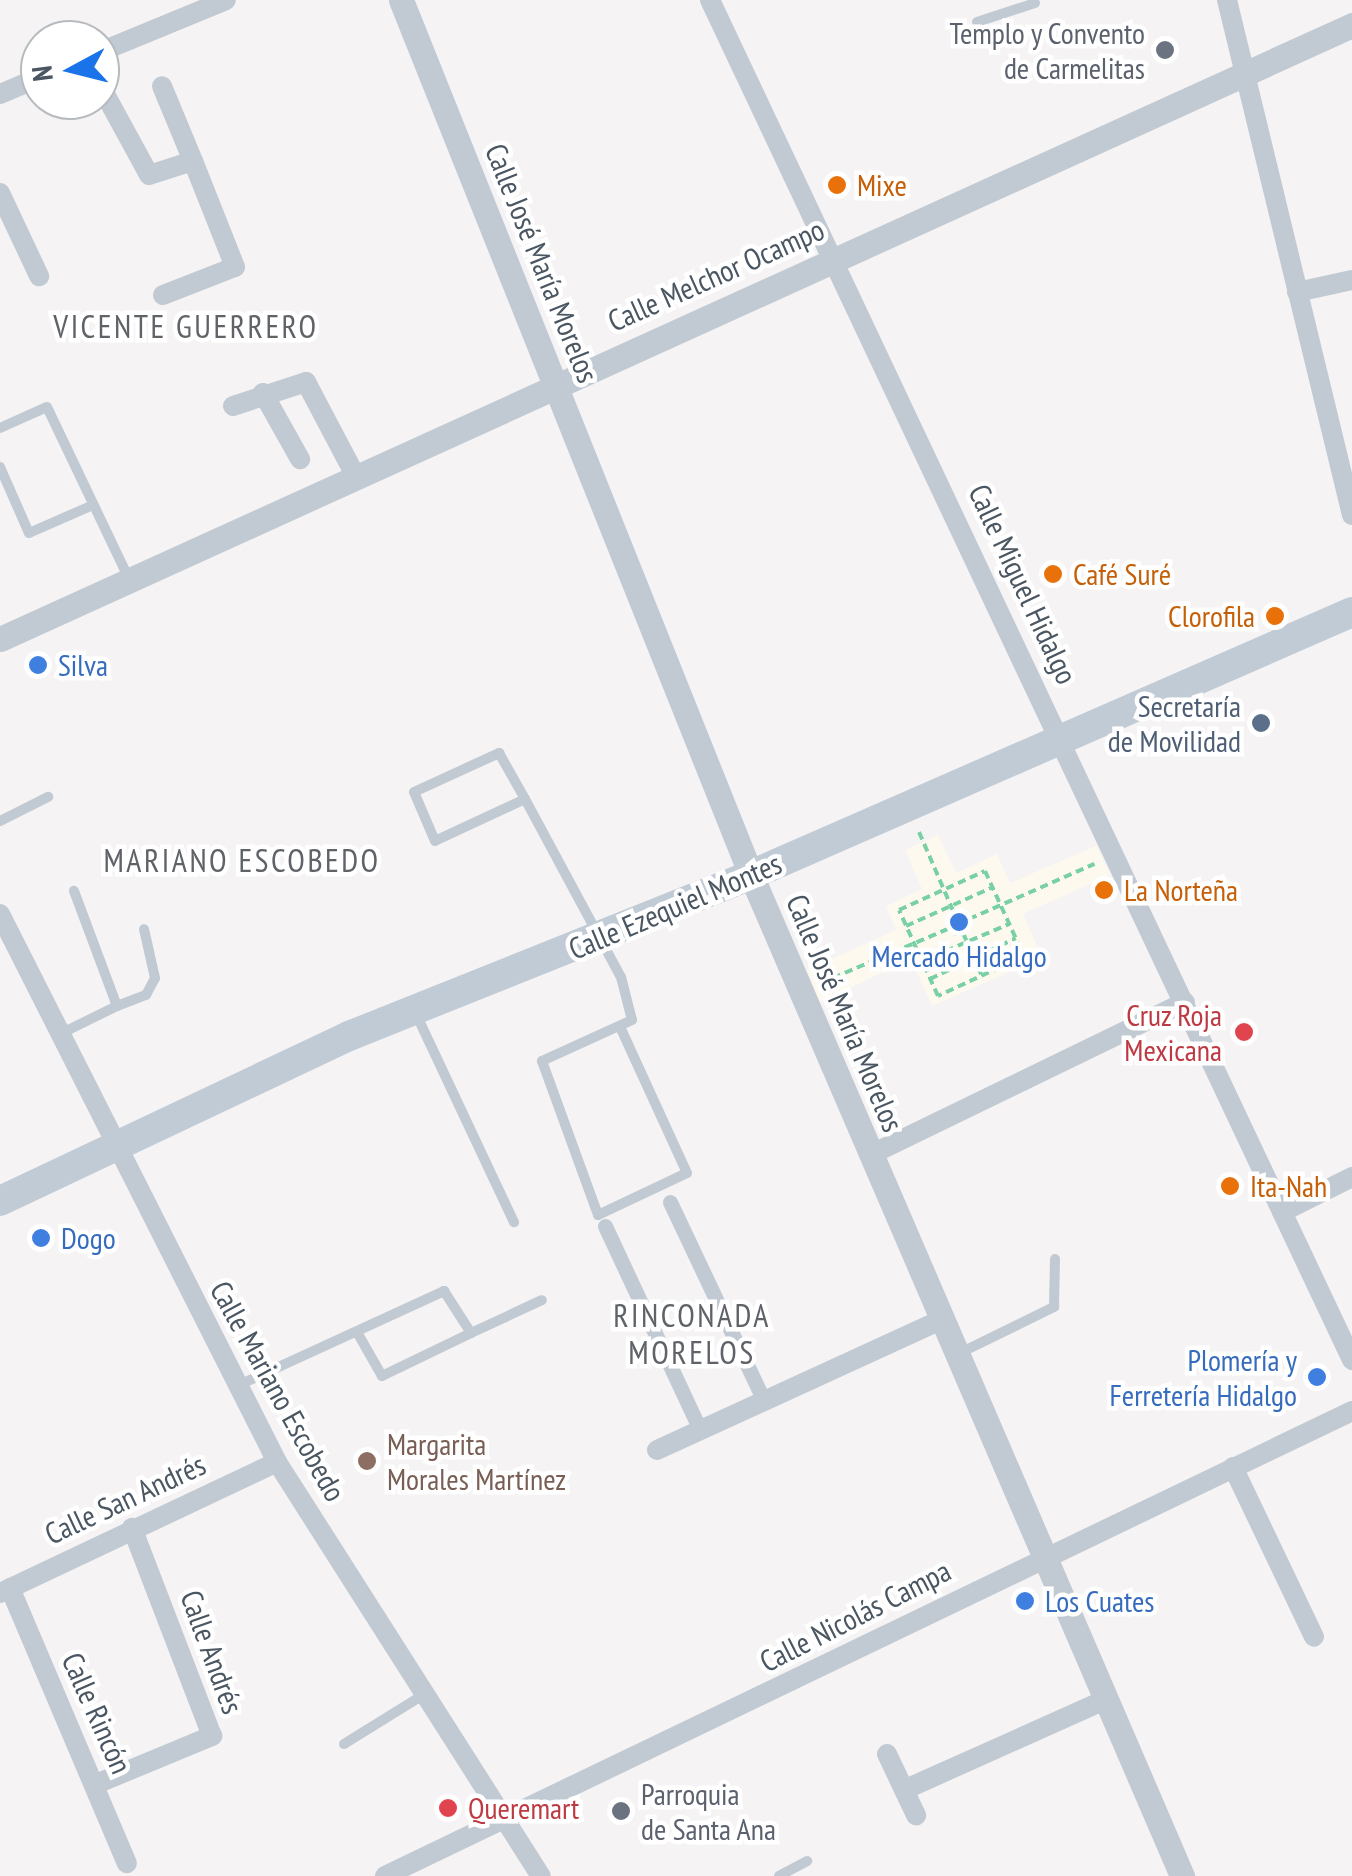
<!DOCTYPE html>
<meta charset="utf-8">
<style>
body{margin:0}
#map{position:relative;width:1352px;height:1876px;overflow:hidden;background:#f5f3f3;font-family:"PT Sans Narrow",sans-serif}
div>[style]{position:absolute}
.commercial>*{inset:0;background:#fdf9ef}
.path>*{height:4px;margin-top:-2px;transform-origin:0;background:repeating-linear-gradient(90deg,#7ad0a6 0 8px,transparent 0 13px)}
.path>.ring{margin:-2px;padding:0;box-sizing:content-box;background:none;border:4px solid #7ad0a6;border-radius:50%}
.service>*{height:10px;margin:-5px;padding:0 5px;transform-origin:5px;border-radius:5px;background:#c1cad2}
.pedestrian>*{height:15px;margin:-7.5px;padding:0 7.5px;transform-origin:7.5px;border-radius:7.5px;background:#c1cad2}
.minor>*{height:20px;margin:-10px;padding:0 10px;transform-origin:10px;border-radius:10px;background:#c1cad2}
.tertiary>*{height:25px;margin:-12.5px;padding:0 12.5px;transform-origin:12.5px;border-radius:12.5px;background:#c1cad2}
.secondary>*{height:30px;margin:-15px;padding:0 15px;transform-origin:15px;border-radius:15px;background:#c1cbd6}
.dots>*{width:28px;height:28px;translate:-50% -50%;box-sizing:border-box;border:5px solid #fff;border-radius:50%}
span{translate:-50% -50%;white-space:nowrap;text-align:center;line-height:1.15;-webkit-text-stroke:9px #fff;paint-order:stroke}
.worship-label{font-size:30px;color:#5b616d}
.right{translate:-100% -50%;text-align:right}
.left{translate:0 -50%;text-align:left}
.food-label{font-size:30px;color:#c56008}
.street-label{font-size:30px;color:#4a5661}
.shop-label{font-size:30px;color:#366cbe}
.service-label{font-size:30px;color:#4e5e75}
.health-label{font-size:30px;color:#be3a42}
.education-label{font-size:30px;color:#785e54}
.neighbourhood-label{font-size:32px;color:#5f6368;letter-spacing:2.5px}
.north{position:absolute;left:20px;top:20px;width:100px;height:100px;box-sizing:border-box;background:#fff;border:2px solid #b7bbc0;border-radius:50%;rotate:263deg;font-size:28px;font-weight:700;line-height:40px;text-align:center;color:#4a5661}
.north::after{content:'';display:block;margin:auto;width:35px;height:45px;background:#1a73e8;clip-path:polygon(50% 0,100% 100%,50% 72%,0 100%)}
</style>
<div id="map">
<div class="commercial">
<i style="clip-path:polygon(938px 835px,956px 873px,997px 854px,1010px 883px,1096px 846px,1110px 875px,1023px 914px,1042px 957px,932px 1006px,911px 959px,820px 1002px,807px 970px,896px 930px,886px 906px,922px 889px,905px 850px)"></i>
</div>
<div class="path">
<i style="left:919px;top:832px;width:90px;rotate:66.6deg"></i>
<i style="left:985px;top:871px;width:94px;rotate:65.4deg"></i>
<i style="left:1024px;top:956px;width:95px;rotate:155.1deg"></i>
<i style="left:938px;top:996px;width:94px;rotate:-114.4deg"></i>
<i style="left:899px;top:910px;width:94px;rotate:-24.4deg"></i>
<i class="ring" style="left:949px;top:914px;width:16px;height:16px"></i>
<i style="left:969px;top:919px;width:137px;rotate:-23.7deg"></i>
<i style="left:906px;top:926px;width:95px;rotate:-24.1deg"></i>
<i style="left:963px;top:933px;width:45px;rotate:66.3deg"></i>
<i style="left:922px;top:961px;width:95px;rotate:-23deg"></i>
<i style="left:930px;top:979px;width:95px;rotate:-25.5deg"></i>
<i style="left:821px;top:983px;width:140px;rotate:-23.1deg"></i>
</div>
<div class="service">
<i style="left:977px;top:22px;width:61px;rotate:-18.1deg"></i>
<i style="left:0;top:428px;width:51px;rotate:-24.1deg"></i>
<i style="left:47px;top:407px;width:191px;rotate:64.5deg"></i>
<i style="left:0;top:467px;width:72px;rotate:66.3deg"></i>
<i style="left:29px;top:533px;width:70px;rotate:-23.6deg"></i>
<i style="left:525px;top:799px;width:99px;rotate:155deg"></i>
<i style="left:435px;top:841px;width:53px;rotate:-113.2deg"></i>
<i style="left:414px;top:792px;width:94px;rotate:-24.6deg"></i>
<i style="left:499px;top:753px;width:53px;rotate:60.5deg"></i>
<i style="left:525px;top:799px;width:202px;rotate:61.7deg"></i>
<i style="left:621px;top:977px;width:44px;rotate:75.7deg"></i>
<i style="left:632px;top:1020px;width:99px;rotate:155.5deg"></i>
<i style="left:542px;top:1061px;width:164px;rotate:70deg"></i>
<i style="left:598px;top:1215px;width:98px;rotate:-25.3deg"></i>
<i style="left:687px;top:1173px;width:158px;rotate:-114.6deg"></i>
<i style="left:0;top:821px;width:54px;rotate:-26.6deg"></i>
<i style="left:117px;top:1006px;width:31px;rotate:-21deg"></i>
<i style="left:146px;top:995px;width:19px;rotate:-62deg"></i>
<i style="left:155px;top:978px;width:50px;rotate:-102.7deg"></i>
<i style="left:417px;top:1016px;width:228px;rotate:64.8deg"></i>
<i style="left:60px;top:1034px;width:64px;rotate:-26.2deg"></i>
<i style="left:117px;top:1006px;width:123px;rotate:-110.5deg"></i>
<i style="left:471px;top:1333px;width:78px;rotate:-24.9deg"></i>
<i style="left:960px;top:1353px;width:105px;rotate:-26.1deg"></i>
<i style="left:1054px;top:1307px;width:48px;rotate:-88.8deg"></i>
<i style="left:239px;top:1385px;width:226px;rotate:-24.6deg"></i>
<i style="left:444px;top:1291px;width:50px;rotate:57.3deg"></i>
<i style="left:471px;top:1333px;width:99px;rotate:154.2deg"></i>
<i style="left:382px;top:1376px;width:51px;rotate:-119.6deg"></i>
<i style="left:344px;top:1744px;width:93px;rotate:-31.8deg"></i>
<i style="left:779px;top:1876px;width:32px;rotate:-28deg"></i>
</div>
<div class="pedestrian">
<i style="left:670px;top:1202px;width:220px;rotate:64.7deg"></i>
<i style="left:605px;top:1226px;width:225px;rotate:65deg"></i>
</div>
<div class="minor">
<i style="left:710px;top:0;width:1504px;rotate:64.73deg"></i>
<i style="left:1227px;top:0;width:530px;rotate:76.36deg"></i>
<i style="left:100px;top:52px;width:136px;rotate:-22.4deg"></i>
<i style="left:100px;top:85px;width:102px;rotate:61.4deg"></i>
<i style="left:149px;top:175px;width:46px;rotate:-17.7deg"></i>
<i style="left:193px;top:161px;width:81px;rotate:-112.5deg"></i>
<i style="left:0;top:94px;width:43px;rotate:-23deg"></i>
<i style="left:0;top:193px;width:92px;rotate:64.8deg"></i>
<i style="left:1297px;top:292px;width:56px;rotate:-12.3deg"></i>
<i style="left:163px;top:295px;width:77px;rotate:-21.3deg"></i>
<i style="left:235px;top:267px;width:114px;rotate:-111.6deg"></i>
<i style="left:263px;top:393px;width:76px;rotate:60.7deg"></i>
<i style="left:233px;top:406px;width:77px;rotate:-18.2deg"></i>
<i style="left:306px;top:382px;width:105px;rotate:62.2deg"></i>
<i style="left:0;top:914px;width:614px;rotate:63.18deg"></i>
<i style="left:277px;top:1462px;width:491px;rotate:57.5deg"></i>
<i style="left:870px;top:1155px;width:350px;rotate:-25.9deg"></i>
<i style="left:1282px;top:1212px;width:78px;rotate:-26.6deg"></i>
<i style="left:657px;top:1450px;width:310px;rotate:-24.6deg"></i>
<i style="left:1233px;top:1467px;width:188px;rotate:64.5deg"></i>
<i style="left:10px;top:1588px;width:299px;rotate:67deg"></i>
<i style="left:0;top:1593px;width:306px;rotate:-25.3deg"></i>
<i style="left:887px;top:1754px;width:68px;rotate:64.6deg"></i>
<i style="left:96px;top:1784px;width:126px;rotate:-22.5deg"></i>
<i style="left:212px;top:1736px;width:223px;rotate:-111deg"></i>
<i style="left:906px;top:1789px;width:218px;rotate:-24.1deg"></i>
<i style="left:385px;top:1876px;width:1073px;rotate:-25.68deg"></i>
</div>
<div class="tertiary">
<i style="left:401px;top:0;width:942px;rotate:68.2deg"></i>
<i style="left:751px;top:875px;width:1090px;rotate:66.7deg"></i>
<i style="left:0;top:639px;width:1485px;rotate:-24.42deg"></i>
</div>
<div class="secondary">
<i style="left:0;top:1201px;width:386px;rotate:-25.3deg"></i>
<i style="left:349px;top:1036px;width:433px;rotate:-21.8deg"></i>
<i style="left:751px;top:875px;width:656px;rotate:-23.63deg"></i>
</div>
<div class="dots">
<i style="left:1165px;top:50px;background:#6b7280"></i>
<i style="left:837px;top:185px;background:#e8710a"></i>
<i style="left:1053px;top:574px;background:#e8710a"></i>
<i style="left:1275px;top:616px;background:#e8710a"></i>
<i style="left:38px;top:665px;background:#3f7fe0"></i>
<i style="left:1261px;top:723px;background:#5c6f8a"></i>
<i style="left:1104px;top:890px;background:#e8710a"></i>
<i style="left:959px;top:922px;background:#3f7fe0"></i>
<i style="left:1244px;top:1032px;background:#e0444e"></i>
<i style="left:1230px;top:1186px;background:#e8710a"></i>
<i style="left:41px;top:1238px;background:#3f7fe0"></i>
<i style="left:1317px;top:1377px;background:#3f7fe0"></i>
<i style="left:367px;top:1461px;background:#8d6e63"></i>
<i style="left:1025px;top:1601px;background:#3f7fe0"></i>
<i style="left:448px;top:1808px;background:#e0444e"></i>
<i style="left:621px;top:1811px;background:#6b7280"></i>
</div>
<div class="worship-label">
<span class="right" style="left:1145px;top:50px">Templo y Convento<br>de Carmelitas</span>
<span class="left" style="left:641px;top:1811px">Parroquia<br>de Santa Ana</span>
</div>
<div class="food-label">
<span class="left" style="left:857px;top:185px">Mixe</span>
<span class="left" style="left:1073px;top:574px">Café Suré</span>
<span class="right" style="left:1255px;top:616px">Clorofila</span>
<span class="left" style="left:1124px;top:890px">La Norteña</span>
<span class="left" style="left:1250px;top:1186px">Ita-Nah</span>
</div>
<div class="street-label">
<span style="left:542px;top:263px;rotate:68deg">Calle José María Morelos</span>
<span style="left:716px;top:275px;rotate:-24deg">Calle Melchor Ocampo</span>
<span style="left:1023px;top:584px;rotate:65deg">Calle Miguel Hidalgo</span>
<span style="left:675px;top:906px;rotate:-23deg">Calle Ezequiel Montes</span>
<span style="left:845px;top:1013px;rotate:67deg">Calle José María Morelos</span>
<span style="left:278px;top:1391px;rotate:61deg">Calle Mariano Escobedo</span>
<span style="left:125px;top:1499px;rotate:-25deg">Calle San Andrés</span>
<span style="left:855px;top:1616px;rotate:-27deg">Calle Nicolás Campa</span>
<span style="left:212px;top:1652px;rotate:70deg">Calle Andrés</span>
<span style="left:97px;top:1713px;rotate:66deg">Calle Rincón</span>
</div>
<div class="shop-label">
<span class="left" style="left:58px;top:665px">Silva</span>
<span style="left:959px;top:956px">Mercado Hidalgo</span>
<span class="left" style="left:61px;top:1238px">Dogo</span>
<span class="right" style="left:1297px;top:1377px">Plomería y<br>Ferretería Hidalgo</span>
<span class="left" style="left:1045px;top:1601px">Los Cuates</span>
</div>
<div class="service-label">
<span class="right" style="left:1241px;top:723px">Secretaría<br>de Movilidad</span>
</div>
<div class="health-label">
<span class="right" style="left:1222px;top:1032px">Cruz Roja<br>Mexicana</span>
<span class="left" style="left:468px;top:1808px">Queremart</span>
</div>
<div class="education-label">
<span class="left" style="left:387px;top:1461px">Margarita<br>Morales Martínez</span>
</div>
<div class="neighbourhood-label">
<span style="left:186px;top:326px">VICENTE GUERRERO</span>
<span style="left:242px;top:860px">MARIANO ESCOBEDO</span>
<span style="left:692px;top:1334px">RINCONADA<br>MORELOS</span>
</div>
<div class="north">N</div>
</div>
